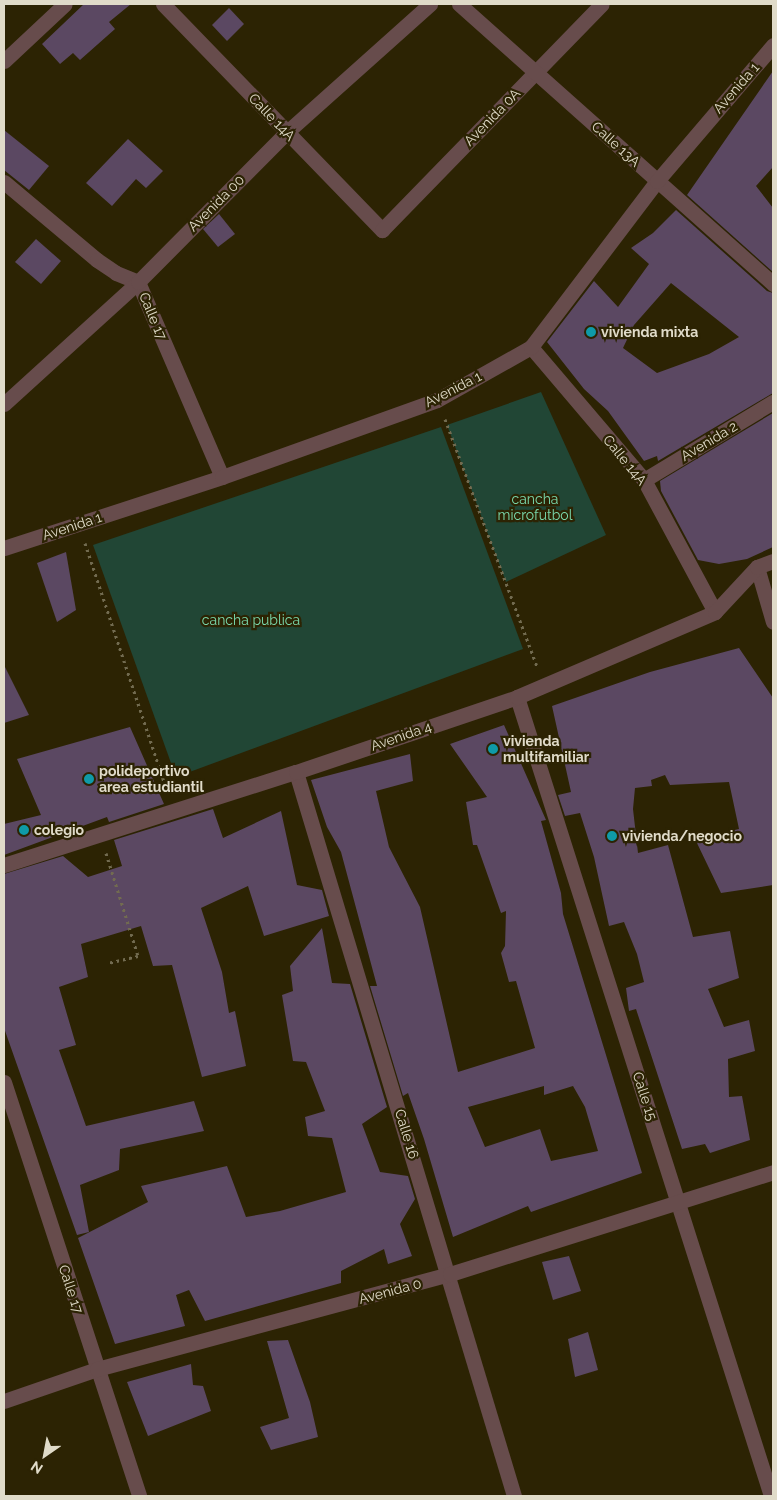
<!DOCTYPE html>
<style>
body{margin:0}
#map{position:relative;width:777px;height:1500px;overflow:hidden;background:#2c2303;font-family:Raleway,sans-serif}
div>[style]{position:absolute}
.green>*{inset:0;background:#214635}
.building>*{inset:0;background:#5b4862}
.path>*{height:3px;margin-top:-1.5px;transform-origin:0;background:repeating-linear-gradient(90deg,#726b50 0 2.5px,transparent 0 6.5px)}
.street>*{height:15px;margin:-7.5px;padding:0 7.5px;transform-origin:7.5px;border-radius:7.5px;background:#674c4c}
.dots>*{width:14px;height:14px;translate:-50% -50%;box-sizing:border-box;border:2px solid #2c2303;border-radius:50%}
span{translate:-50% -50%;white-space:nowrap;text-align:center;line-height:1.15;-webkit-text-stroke:4.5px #2c2303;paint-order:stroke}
.street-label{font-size:14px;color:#e0dbc9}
.poi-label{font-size:14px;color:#e0dbc9;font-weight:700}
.left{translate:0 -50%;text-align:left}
.park-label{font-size:14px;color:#7ad9ad}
.frame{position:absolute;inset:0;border:5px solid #e0dbc9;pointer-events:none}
.north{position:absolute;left:20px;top:1430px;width:50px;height:50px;-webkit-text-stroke:4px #2c2303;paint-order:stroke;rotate:213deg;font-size:14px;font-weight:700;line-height:20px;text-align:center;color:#e0dbc9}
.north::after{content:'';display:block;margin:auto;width:18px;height:22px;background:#e0dbc9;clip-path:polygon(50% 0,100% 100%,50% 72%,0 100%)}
</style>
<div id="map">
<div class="green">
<i style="clip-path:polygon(541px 392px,606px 535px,506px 582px,447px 425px)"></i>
<i style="clip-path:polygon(441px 427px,523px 649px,176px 777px,93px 545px)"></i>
</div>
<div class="building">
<i style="clip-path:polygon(84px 4px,131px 4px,109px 22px,115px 29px,80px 60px,73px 53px,60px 64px,42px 44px)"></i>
<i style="clip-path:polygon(229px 8px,244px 24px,227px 41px,212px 25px)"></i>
<i style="clip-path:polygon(773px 71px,773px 167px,756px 186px,773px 208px,773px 272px,687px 195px)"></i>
<i style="clip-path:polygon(4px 130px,49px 166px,29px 190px,4px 170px)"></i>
<i style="clip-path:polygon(128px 139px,163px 171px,146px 188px,136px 179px,112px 206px,86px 183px)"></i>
<i style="clip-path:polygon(evenodd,676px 210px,767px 291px,773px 293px,773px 393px,658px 461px,657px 456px,644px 461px,608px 411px,584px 389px,547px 342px,594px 281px,618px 307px,649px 264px,631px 248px,653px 233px,676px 210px,671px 283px,739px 337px,709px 354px,657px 373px,623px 348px,634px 325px,671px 283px)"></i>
<i style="clip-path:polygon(219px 214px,235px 234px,218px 247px,203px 229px)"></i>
<i style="clip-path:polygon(36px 239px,61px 261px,41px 284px,15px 262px)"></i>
<i style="clip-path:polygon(773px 413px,773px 547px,747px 559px,719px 564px,698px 560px,661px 491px,660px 481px)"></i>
<i style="clip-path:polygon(66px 552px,76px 610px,57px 622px,37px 563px)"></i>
<i style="clip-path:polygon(739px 648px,773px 698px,773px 885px,721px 893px,695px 839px,739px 829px,729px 782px,670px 785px,665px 775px,651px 780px,652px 786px,635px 788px,633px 809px,638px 853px,668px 845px,693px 937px,730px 931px,739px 978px,708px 989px,724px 1027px,749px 1020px,755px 1051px,728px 1059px,729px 1097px,742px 1096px,750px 1140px,710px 1153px,705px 1144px,682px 1149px,636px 1009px,629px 1011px,626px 988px,644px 982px,637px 954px,624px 922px,609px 926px,594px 857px,580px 813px,565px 816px,558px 795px,571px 792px,552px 706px,650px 672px)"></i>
<i style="clip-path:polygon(4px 665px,29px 715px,4px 723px)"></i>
<i style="clip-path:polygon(evenodd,504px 725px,546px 820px,541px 821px,561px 893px,563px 914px,642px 1173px,531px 1212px,528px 1206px,453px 1237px,424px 1139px,408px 1093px,403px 1096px,370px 986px,377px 986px,341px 852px,327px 827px,311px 780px,410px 754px,413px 781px,376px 791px,389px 847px,420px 907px,458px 1072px,535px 1048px,516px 981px,509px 982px,501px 953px,505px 946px,506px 911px,501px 913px,477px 845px,473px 845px,466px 802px,487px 797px,450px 744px,504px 725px,544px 1086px,544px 1095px,573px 1086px,585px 1107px,598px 1151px,551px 1161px,540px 1129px,485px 1147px,468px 1107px,544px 1086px)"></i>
<i style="clip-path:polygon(130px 727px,164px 804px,109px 822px,107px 817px,4px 855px,4px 824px,41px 815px,17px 759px)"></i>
<i style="clip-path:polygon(213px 809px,223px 838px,281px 811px,297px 885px,322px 890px,329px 916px,264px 936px,248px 886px,201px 908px,222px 972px,229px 1013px,235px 1011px,246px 1066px,202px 1077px,172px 965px,153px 966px,141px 926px,81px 944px,88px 977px,59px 987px,76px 1045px,59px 1050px,86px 1126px,194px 1101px,204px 1131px,120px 1149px,119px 1170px,80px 1185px,89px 1232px,77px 1235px,4px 1028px,4px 874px,63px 856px,88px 877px,122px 866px,114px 840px)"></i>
<i style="clip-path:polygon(322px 928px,332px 983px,350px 984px,387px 1107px,362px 1124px,380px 1172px,408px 1176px,415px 1199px,400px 1224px,412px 1256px,388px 1264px,384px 1249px,341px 1271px,341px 1283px,205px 1321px,189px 1290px,176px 1295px,185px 1326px,115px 1344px,78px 1238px,148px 1202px,141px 1186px,227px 1166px,246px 1217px,280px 1211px,346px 1192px,332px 1138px,308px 1136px,305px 1117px,325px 1111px,306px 1062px,293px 1061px,282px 995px,293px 991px,290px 966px)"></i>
<i style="clip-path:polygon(569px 1256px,581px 1291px,553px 1300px,542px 1262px)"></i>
<i style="clip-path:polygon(588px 1332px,598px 1370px,575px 1377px,568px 1339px)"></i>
<i style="clip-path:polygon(288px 1340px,310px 1402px,318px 1437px,271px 1450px,260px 1427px,289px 1418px,267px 1341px)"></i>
<i style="clip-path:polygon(191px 1364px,193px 1385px,203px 1386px,211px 1411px,148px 1436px,127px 1382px)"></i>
</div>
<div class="path">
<i style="left:445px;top:419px;width:264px;rotate:69.6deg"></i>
<i style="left:85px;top:543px;width:261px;rotate:71.7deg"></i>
<i style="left:106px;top:853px;width:108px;rotate:72.7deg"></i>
<i style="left:138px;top:956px;width:31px;rotate:167deg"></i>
</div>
<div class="street">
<i style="left:163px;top:4px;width:315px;rotate:45.9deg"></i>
<i style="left:382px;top:230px;width:315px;rotate:-45.8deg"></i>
<i style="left:459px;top:4px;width:421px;rotate:41.7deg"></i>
<i style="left:4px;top:61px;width:83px;rotate:-43.1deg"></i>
<i style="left:4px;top:182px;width:121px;rotate:40deg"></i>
<i style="left:97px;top:260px;width:23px;rotate:34deg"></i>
<i style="left:116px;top:273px;width:24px;rotate:22deg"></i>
<i style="left:138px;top:282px;width:212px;rotate:66.7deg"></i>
<i style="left:531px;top:347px;width:175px;rotate:49.6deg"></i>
<i style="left:644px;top:480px;width:150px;rotate:61.7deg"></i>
<i style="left:4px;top:404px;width:181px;rotate:-42.3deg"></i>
<i style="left:138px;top:282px;width:211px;rotate:-45.2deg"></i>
<i style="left:287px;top:132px;width:192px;rotate:-41.8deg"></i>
<i style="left:644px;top:480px;width:151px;rotate:-31.2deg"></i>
<i style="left:4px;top:548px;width:229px;rotate:-18deg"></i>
<i style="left:222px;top:477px;width:228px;rotate:-19.7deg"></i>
<i style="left:437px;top:400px;width:108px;rotate:-29.4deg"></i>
<i style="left:531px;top:347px;width:208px;rotate:-52.8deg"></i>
<i style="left:657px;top:181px;width:179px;rotate:-49.5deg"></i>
<i style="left:757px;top:567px;width:57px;rotate:73.8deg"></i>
<i style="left:517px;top:697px;width:838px;rotate:72.36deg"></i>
<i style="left:296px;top:772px;width:756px;rotate:73.24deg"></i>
<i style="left:4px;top:865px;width:306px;rotate:-17.7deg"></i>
<i style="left:296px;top:772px;width:233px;rotate:-18.7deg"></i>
<i style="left:517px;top:697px;width:215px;rotate:-23.2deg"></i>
<i style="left:715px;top:612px;width:62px;rotate:-47deg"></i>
<i style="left:757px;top:567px;width:17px;rotate:-21deg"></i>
<i style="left:4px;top:1082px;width:435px;rotate:71.9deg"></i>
<i style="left:4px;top:1401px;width:98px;rotate:-19deg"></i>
<i style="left:97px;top:1369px;width:366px;rotate:-15.1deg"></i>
<i style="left:450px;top:1274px;width:339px;rotate:-17.5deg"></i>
</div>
<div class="dots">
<i style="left:591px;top:332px;background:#0f9aa8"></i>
<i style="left:493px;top:749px;background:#0f9aa8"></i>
<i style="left:89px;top:779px;background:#0f9aa8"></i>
<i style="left:24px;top:830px;background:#0f9aa8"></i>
<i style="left:612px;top:836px;background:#0f9aa8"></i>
</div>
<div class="street-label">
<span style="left:736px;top:88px;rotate:-49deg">Avenida 1</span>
<span style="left:272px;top:117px;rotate:46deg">Calle 14A</span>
<span style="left:492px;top:117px;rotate:-46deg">Avenida 0A</span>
<span style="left:616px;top:144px;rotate:42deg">Calle 13A</span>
<span style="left:216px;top:203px;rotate:-45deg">Avenida 00</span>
<span style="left:153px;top:316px;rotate:67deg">Calle 17</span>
<span style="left:453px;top:389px;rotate:-27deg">Avenida 1</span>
<span style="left:709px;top:441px;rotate:-31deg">Avenida 2</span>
<span style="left:625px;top:460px;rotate:51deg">Calle 14A</span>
<span style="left:72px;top:526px;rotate:-18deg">Avenida 1</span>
<span style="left:401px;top:736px;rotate:-19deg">Avenida 4</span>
<span style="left:645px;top:1096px;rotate:72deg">Calle 15</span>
<span style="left:407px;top:1134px;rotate:73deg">Calle 16</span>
<span style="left:71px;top:1289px;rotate:72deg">Calle 17</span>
<span style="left:390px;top:1291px;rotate:-15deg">Avenida 0</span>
</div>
<div class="poi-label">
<span class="left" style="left:601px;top:332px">vivienda mixta</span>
<span class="left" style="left:503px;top:749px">vivienda<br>multifamiliar</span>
<span class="left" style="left:99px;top:779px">polideportivo<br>area estudiantil</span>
<span class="left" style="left:34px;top:830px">colegio</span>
<span class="left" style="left:622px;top:836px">vivienda/negocio</span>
</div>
<div class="park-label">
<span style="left:535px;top:507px">cancha<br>microfutbol</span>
<span style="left:251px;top:620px">cancha publica</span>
</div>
<div class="frame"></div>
<div class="north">N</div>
</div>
